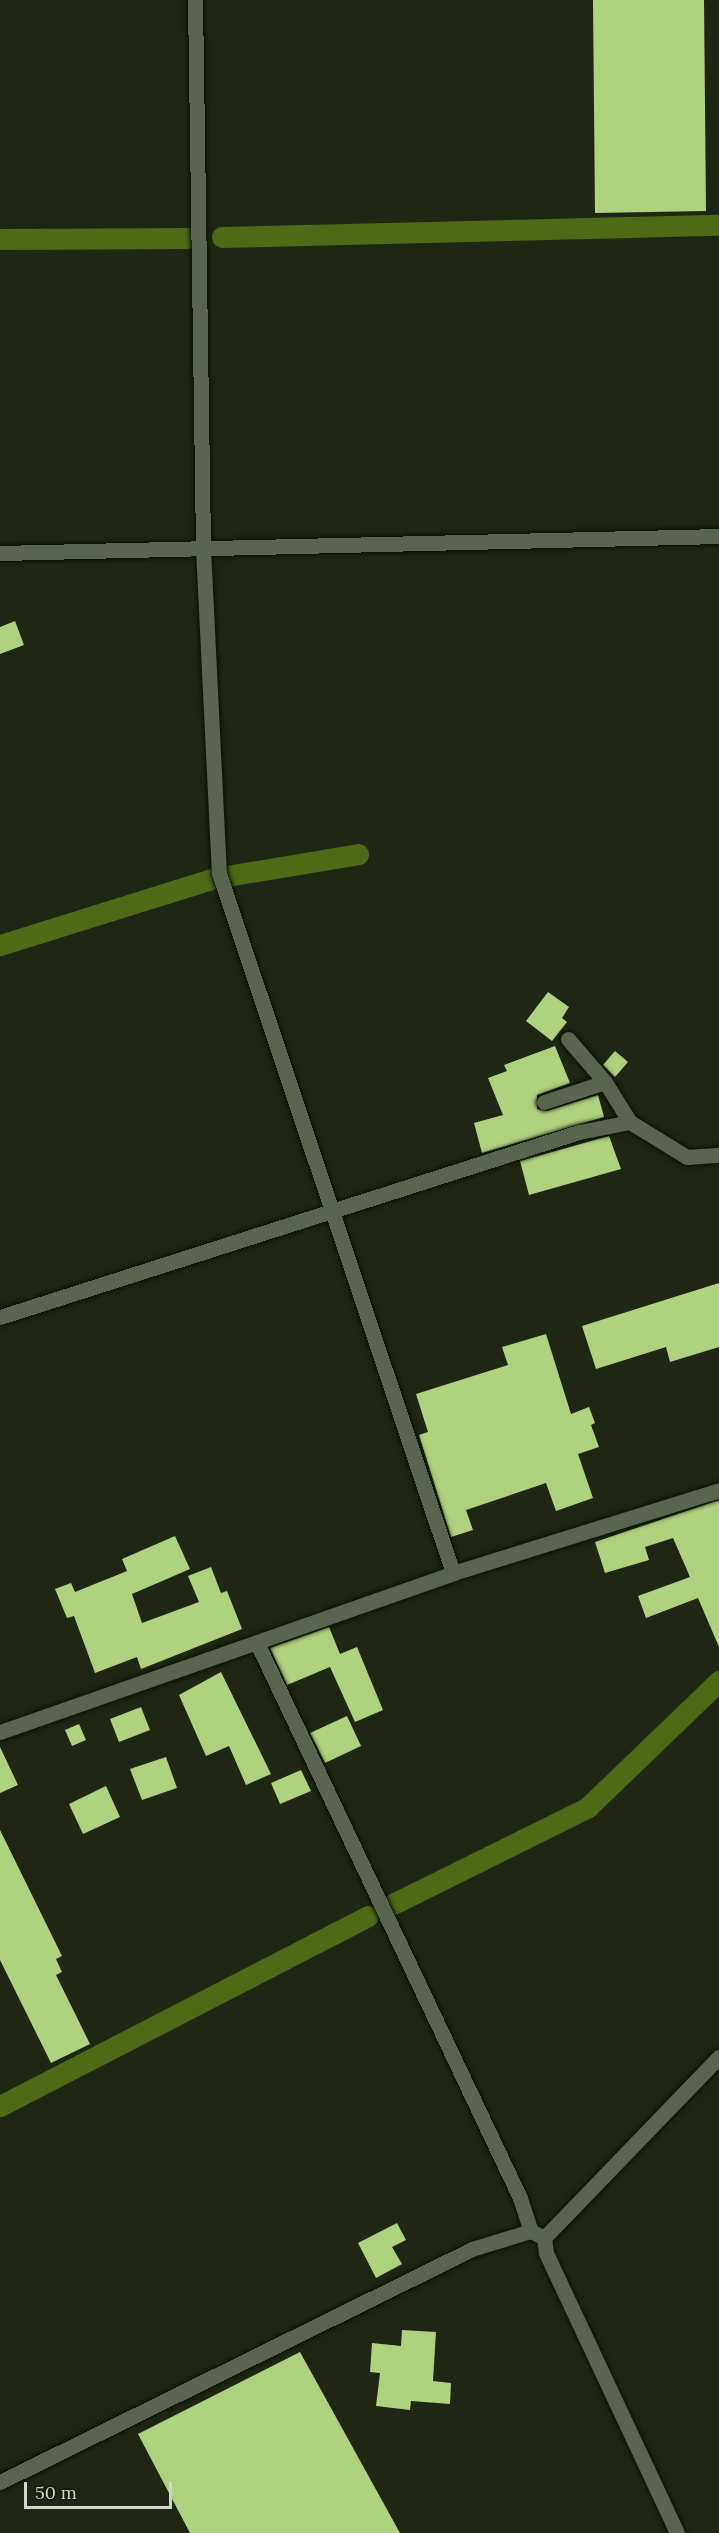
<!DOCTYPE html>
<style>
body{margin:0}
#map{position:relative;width:719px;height:2533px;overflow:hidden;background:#1f2714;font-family:Lora,serif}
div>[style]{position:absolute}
.canal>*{height:21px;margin:-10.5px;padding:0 10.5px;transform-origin:10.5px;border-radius:10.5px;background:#4d6b16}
.building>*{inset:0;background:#afd27f}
.roads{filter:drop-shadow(0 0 2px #091001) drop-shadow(0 0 2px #091001)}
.minor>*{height:15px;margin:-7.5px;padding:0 7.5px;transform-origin:7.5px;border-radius:7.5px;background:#5a644e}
span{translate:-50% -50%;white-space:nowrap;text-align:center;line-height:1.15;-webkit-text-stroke:6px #161e0a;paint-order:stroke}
.scale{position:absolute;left:24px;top:2482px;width:148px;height:27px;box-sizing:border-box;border:3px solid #d0d6c9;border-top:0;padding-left:8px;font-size:18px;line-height:21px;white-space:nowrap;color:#d0d6c9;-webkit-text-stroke:4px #161e0a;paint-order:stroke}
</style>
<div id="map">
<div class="canal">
<i style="left:222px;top:237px;width:497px;rotate:-1.4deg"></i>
<i style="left:0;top:239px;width:190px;rotate:-0.3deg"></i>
<i style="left:0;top:945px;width:225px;rotate:-17.3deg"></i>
<i style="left:215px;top:878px;width:145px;rotate:-9.5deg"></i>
<i style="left:393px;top:1904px;width:218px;rotate:-26.4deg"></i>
<i style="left:588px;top:1807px;width:182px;rotate:-43.9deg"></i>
<i style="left:0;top:2106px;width:414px;rotate:-27.3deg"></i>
</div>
<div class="building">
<i style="clip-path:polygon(593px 0,704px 0,706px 211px,595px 213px)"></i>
<i style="clip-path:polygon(15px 621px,24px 645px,0 654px,0 627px)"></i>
<i style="clip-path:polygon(548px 992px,569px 1007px,562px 1018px,567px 1022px,552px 1041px,526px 1021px)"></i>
<i style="clip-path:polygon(555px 1046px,570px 1083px,537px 1095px,537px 1109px,547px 1111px,598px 1095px,604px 1117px,482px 1153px,474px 1123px,503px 1115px,488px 1078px,507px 1071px,504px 1065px)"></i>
<i style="clip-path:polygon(615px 1051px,628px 1062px,615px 1077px,603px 1065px)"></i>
<i style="clip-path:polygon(609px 1136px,621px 1169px,529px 1195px,520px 1161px)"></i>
<i style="clip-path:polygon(719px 1283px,719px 1347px,670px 1362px,666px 1347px,596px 1369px,582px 1326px)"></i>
<i style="clip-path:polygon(546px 1334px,571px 1414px,589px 1407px,595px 1423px,591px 1425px,599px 1447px,578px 1454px,593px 1498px,556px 1511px,546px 1483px,466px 1510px,473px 1530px,451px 1537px,419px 1435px,428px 1432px,416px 1394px,508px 1365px,502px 1347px)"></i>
<i style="clip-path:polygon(719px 1500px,719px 1647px,698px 1598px,646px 1618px,638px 1596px,690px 1577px,673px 1538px,645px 1547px,649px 1560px,605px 1573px,595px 1542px)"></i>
<i style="clip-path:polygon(175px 1536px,190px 1569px,132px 1594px,142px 1623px,199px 1602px,188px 1576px,211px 1567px,221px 1593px,227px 1591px,242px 1629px,141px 1669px,137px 1657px,95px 1673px,74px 1616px,67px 1618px,55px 1589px,71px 1583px,75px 1592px,127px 1571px,122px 1559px)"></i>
<i style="clip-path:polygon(329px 1627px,340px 1654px,357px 1647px,383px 1710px,355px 1722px,330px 1667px,287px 1685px,270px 1648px)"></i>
<i style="clip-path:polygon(221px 1672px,271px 1774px,246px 1785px,229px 1746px,206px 1756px,179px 1695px)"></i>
<i style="clip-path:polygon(141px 1707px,150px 1730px,119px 1742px,110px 1719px)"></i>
<i style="clip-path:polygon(347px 1716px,361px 1746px,325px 1763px,310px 1733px)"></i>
<i style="clip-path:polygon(79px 1724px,86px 1740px,72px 1746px,65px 1730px)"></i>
<i style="clip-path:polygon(0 1747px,18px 1785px,0 1793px)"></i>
<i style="clip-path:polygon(166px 1757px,177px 1788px,142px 1800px,130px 1769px)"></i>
<i style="clip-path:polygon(301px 1770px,311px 1791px,280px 1804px,271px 1783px)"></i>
<i style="clip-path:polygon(106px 1786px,120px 1817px,83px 1834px,69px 1804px)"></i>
<i style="clip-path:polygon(0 1830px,62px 1956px,56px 1959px,62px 1972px,56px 1975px,90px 2044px,51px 2063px,0 1960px)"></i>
<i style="clip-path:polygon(397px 2223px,406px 2240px,392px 2247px,402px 2264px,376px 2278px,358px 2243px)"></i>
<i style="clip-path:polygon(402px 2330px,436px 2332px,433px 2381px,451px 2383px,450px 2404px,411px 2401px,410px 2410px,376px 2406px,380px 2373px,370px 2372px,372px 2343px,401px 2346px)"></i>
<i style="clip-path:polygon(300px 2352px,400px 2533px,190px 2533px,138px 2434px)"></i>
</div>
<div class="roads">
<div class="minor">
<i style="left:195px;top:0;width:548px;rotate:89.16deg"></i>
<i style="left:203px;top:548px;width:325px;rotate:87.2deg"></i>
<i style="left:219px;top:873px;width:738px;rotate:71.52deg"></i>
<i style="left:0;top:553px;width:719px;rotate:-1.35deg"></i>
<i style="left:568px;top:1039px;width:57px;rotate:49.3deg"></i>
<i style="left:605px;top:1082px;width:47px;rotate:58deg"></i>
<i style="left:544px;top:1102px;width:64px;rotate:-18.2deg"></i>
<i style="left:0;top:1317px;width:608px;rotate:-17.72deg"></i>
<i style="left:579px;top:1132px;width:52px;rotate:-11.1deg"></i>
<i style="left:630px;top:1122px;width:67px;rotate:31.6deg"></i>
<i style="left:687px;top:1157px;width:32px;rotate:-4deg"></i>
<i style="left:257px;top:1643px;width:614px;rotate:64.64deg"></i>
<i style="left:520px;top:2198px;width:35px;rotate:72deg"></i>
<i style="left:531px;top:2231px;width:15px;rotate:28deg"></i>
<i style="left:0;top:1732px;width:480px;rotate:-19.3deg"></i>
<i style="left:453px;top:1573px;width:279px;rotate:-17.3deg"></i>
<i style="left:544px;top:2238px;width:15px;rotate:82deg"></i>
<i style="left:546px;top:2253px;width:309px;rotate:64.9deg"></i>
<i style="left:544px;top:2238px;width:252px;rotate:-46deg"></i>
<i style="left:0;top:2482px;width:526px;rotate:-26.27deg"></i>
<i style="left:472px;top:2249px;width:62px;rotate:-17deg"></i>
</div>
</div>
<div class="scale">50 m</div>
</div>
